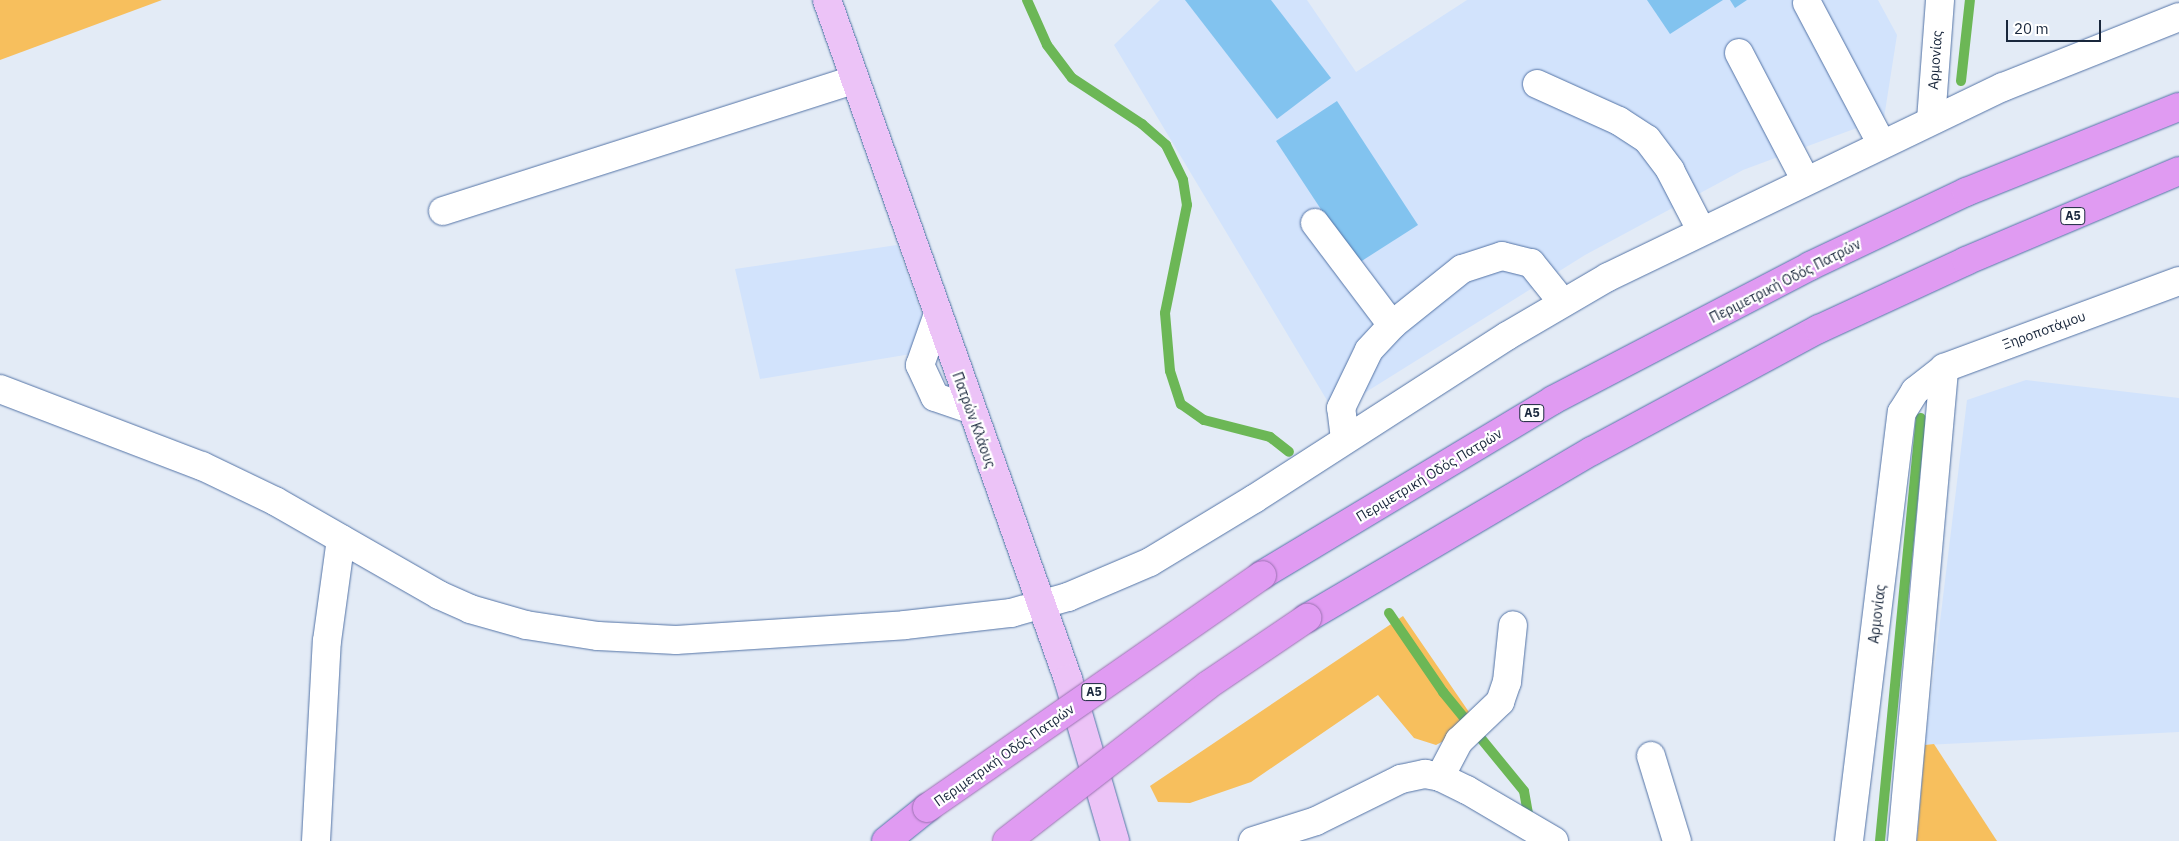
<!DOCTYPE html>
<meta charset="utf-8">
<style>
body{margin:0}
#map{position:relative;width:2179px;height:841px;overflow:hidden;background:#e3ebf6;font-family:"IBM Plex Sans",sans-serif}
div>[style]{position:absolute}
.built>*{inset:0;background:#d2e3fc}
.green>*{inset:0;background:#f7bf5d}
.stream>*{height:10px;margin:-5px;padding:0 5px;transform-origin:5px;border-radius:5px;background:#6cb756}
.building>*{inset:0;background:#82c3ef}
.roads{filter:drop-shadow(0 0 1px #5373a6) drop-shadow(0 0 1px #5373a6)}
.minor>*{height:28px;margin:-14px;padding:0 14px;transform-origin:14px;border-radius:14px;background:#fff}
.major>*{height:28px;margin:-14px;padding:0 14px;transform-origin:14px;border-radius:14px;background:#ecc3f7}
.highway>*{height:28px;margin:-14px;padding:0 14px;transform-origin:14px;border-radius:14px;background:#e09bf2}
.bridges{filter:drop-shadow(0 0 1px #9a72b2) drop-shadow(0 0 1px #9a72b2)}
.highway-bridge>*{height:28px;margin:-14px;padding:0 14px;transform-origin:14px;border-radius:14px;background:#e09bf2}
span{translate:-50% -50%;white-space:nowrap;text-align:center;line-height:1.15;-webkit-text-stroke:4.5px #fff;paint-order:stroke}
.shield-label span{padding:1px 4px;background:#fff;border:1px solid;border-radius:4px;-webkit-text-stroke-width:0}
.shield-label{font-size:12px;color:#19273c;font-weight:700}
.street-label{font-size:14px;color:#19273c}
.scale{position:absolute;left:2006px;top:20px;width:95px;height:22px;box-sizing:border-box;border:2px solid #19273c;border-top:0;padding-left:6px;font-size:15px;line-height:18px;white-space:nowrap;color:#19273c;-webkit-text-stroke:4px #fff;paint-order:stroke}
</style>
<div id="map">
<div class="built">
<i style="clip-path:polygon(1160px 0,1307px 0,1356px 72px,1467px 0,1878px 0,1897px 35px,1884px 118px,1743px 170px,1585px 255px,1334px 412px,1114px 45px)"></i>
<i style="clip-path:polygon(897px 245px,935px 350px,760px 379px,735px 269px)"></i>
<i style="clip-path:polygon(2026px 380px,2179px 398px,2179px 732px,1925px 745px,1967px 400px)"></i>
</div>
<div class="green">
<i style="clip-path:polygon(0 0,162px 0,0 60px)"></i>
<i style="clip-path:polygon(1403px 616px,1471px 715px,1455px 735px,1436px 745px,1414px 738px,1378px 695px,1251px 782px,1190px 803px,1158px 802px,1150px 786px)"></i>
<i style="clip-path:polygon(1934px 744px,1997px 841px,1917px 841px,1925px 745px)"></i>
</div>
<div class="stream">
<i style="left:1027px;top:0;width:49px;rotate:66deg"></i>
<i style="left:1047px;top:45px;width:41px;rotate:52.9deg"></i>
<i style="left:1072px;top:78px;width:84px;rotate:33.3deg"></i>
<i style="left:1142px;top:124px;width:32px;rotate:41deg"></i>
<i style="left:1166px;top:145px;width:39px;rotate:64deg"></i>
<i style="left:1183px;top:180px;width:25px;rotate:81deg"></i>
<i style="left:1187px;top:205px;width:110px;rotate:101.5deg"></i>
<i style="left:1165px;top:313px;width:58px;rotate:85.1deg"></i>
<i style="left:1170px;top:371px;width:35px;rotate:72deg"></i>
<i style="left:1181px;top:404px;width:28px;rotate:35deg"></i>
<i style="left:1204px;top:420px;width:68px;rotate:14.4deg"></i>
<i style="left:1270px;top:437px;width:24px;rotate:38deg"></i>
<i style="left:1961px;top:81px;width:81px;rotate:-83.7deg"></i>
<i style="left:1389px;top:613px;width:96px;rotate:55.6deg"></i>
<i style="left:1443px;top:692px;width:128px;rotate:50.7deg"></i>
<i style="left:1524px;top:791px;width:34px;rotate:80deg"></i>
<i style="left:1880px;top:841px;width:425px;rotate:-84.5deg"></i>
</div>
<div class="building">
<i style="clip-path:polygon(1185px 0,1271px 0,1331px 78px,1277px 119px)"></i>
<i style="clip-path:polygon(1647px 0,1723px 0,1670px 34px)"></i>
<i style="clip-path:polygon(1730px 0,1747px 0,1735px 8px)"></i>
<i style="clip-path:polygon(1337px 101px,1418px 225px,1357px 264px,1276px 141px)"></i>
</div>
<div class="roads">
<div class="minor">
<i style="left:1807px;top:3px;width:158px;rotate:62.1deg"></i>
<i style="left:1739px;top:53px;width:142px;rotate:62.4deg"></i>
<i style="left:1537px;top:84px;width:90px;rotate:24.3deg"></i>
<i style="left:1619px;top:121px;width:33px;rotate:33deg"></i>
<i style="left:1647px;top:139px;width:39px;rotate:53deg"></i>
<i style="left:1670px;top:170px;width:68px;rotate:62.7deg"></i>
<i style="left:1931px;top:120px;width:120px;rotate:-85.7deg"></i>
<i style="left:443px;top:211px;width:430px;rotate:-17.7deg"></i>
<i style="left:1315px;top:223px;width:128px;rotate:53deg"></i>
<i style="left:937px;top:317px;width:51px;rotate:109.5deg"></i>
<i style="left:920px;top:365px;width:35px;rotate:65deg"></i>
<i style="left:935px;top:397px;width:37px;rotate:19deg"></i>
<i style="left:0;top:389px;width:216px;rotate:20.9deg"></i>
<i style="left:202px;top:466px;width:81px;rotate:25.6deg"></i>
<i style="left:275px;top:501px;width:189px;rotate:29.8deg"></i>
<i style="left:439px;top:595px;width:34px;rotate:24deg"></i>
<i style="left:470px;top:609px;width:58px;rotate:15.9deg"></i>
<i style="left:526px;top:625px;width:73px;rotate:8.7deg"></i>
<i style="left:598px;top:636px;width:78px;rotate:2.9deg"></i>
<i style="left:676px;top:640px;width:229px;rotate:-3.7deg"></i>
<i style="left:905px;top:625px;width:107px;rotate:-6.5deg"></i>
<i style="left:1011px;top:613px;width:59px;rotate:-15.7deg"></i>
<i style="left:1068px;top:597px;width:89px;rotate:-23.1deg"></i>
<i style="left:1150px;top:562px;width:122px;rotate:-31.2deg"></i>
<i style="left:1254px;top:499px;width:301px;rotate:-32.8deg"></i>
<i style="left:1507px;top:336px;width:117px;rotate:-30.3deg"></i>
<i style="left:1608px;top:277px;width:438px;rotate:-25.7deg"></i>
<i style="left:2003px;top:87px;width:189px;rotate:-21.7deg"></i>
<i style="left:1345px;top:439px;width:31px;rotate:-97deg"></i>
<i style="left:1341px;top:408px;width:64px;rotate:-64.2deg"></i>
<i style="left:1369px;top:350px;width:34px;rotate:-47deg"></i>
<i style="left:1392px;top:325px;width:90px;rotate:-38.7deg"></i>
<i style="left:1462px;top:269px;width:42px;rotate:-18deg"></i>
<i style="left:1502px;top:256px;width:30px;rotate:14deg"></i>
<i style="left:1531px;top:263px;width:51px;rotate:51.3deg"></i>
<i style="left:1651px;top:756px;width:89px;rotate:73deg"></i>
<i style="left:1440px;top:777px;width:41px;rotate:-62.2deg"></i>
<i style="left:1459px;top:741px;width:57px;rotate:-43.6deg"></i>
<i style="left:1500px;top:702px;width:21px;rotate:-71deg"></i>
<i style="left:1507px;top:682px;width:57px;rotate:-84deg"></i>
<i style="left:316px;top:841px;width:200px;rotate:-86.9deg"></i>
<i style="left:327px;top:641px;width:103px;rotate:-82.2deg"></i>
<i style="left:1253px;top:841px;width:66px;rotate:-17.6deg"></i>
<i style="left:1316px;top:821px;width:95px;rotate:-26.3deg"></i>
<i style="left:1401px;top:779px;width:25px;rotate:-12deg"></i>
<i style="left:1425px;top:774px;width:15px;rotate:11deg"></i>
<i style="left:1440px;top:777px;width:30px;rotate:26deg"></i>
<i style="left:1467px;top:790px;width:101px;rotate:30.4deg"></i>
<i style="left:1849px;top:841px;width:432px;rotate:-83deg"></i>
<i style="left:1902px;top:412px;width:25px;rotate:-58deg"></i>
<i style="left:1915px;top:391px;width:37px;rotate:-38deg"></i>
<i style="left:1944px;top:368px;width:251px;rotate:-20.3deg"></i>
<i style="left:1902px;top:841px;width:475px;rotate:-84.9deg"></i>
</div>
<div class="major">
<i style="left:827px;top:0;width:721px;rotate:70.46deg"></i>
<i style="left:1068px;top:679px;width:169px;rotate:73.8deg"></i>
</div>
<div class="highway">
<i style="left:1262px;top:575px;width:340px;rotate:-31deg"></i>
<i style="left:1553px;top:400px;width:290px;rotate:-27.5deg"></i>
<i style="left:1810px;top:266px;width:173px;rotate:-25.4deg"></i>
<i style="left:1966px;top:192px;width:229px;rotate:-21.8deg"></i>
<i style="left:1307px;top:618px;width:330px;rotate:-30.4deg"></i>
<i style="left:1592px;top:451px;width:258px;rotate:-28.3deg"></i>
<i style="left:1819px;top:329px;width:162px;rotate:-24.8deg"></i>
<i style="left:1966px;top:261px;width:231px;rotate:-22.9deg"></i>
<i style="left:886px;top:841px;width:53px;rotate:-38.8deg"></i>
</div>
</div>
<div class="bridges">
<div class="highway-bridge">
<i style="left:927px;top:808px;width:408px;rotate:-34.8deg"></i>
<i style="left:1007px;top:841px;width:254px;rotate:-37.8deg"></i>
<i style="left:1208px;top:685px;width:120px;rotate:-34.1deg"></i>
</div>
</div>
<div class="shield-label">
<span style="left:2073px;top:216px">Α5</span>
<span style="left:1532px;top:413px">Α5</span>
<span style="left:1094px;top:692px">Α5</span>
</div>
<div class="street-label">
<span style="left:1935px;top:60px;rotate:-86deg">Αρμονίας</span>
<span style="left:1785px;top:281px;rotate:-27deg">Περιμετρική Οδός Πατρών</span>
<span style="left:2044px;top:330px;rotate:-20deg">Ξηροποτάμου</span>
<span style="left:974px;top:420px;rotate:70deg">Πατρών Κλάους</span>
<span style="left:1429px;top:475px;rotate:-31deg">Περιμετρική Οδός Πατρών</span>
<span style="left:1877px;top:614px;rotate:-83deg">Αρμονίας</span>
<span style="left:1004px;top:755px;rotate:-35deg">Περιμετρική Οδός Πατρών</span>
</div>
<div class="scale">20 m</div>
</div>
